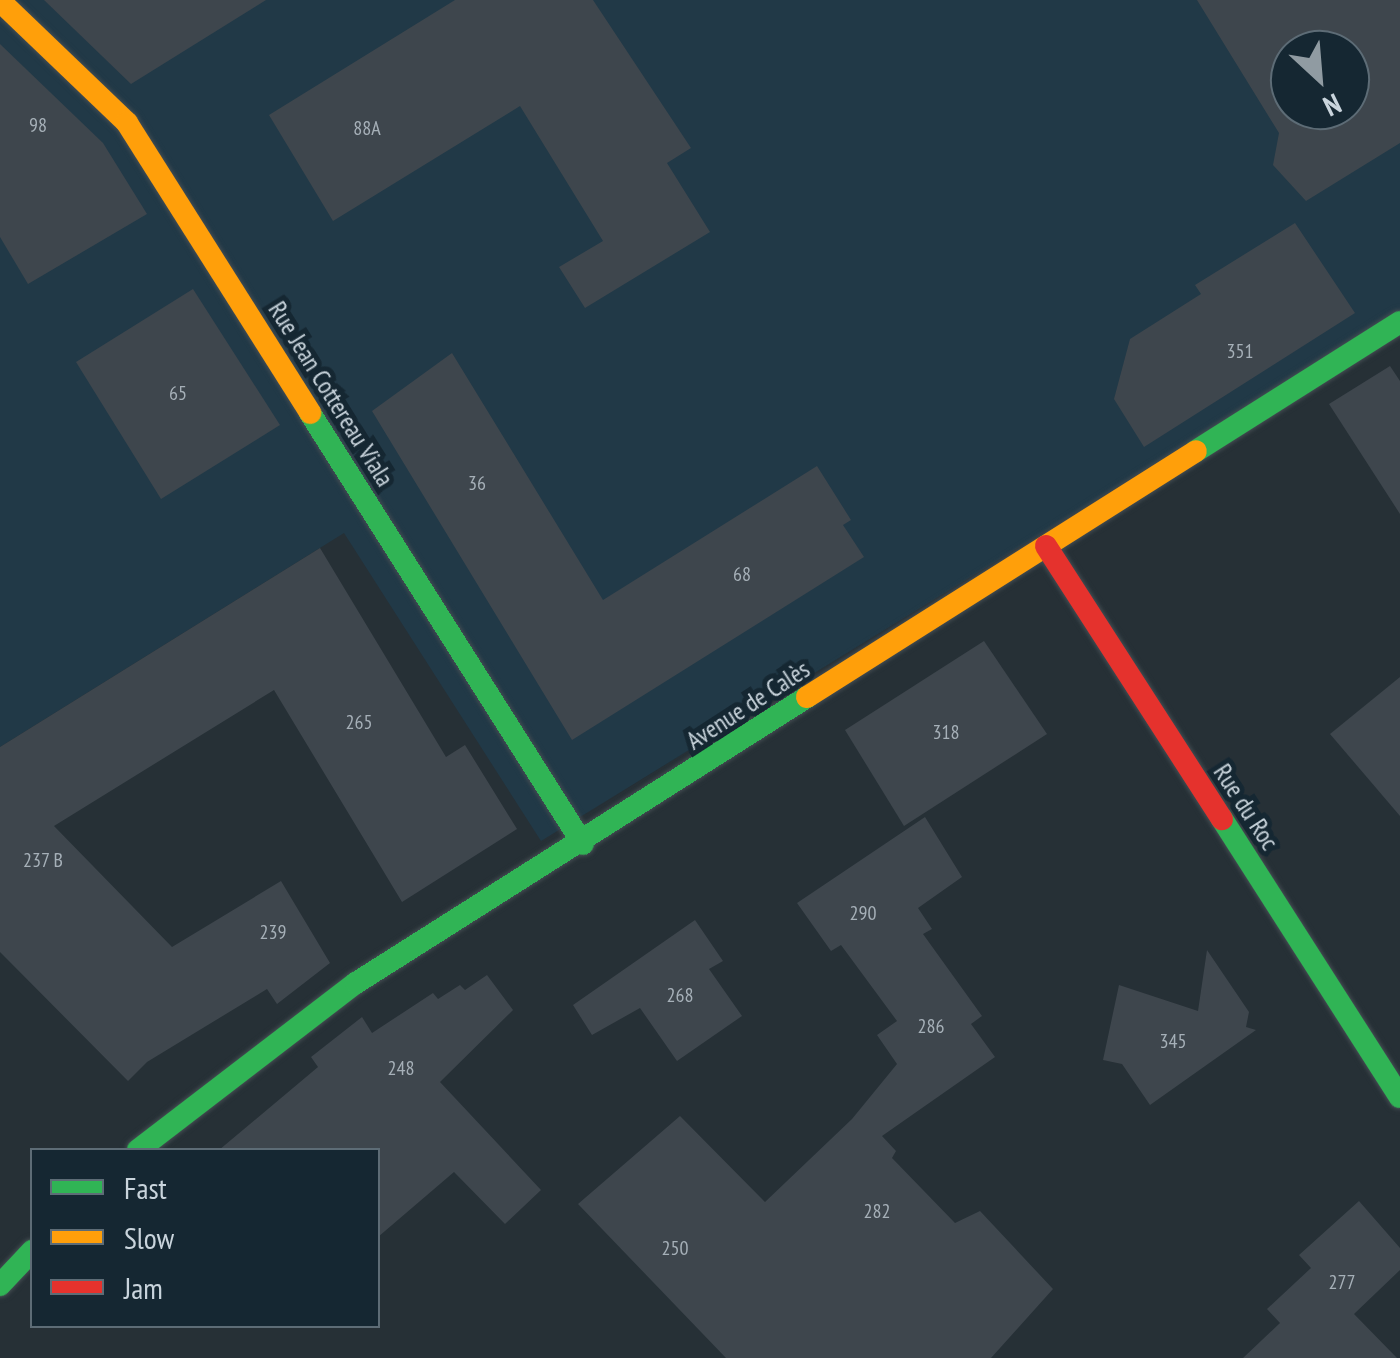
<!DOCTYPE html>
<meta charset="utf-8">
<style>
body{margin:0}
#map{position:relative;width:1400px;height:1358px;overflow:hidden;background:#263036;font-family:"PT Sans Narrow",sans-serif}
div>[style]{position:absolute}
.built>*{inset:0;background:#213947}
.building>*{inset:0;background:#3e464d}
.roads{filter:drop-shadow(0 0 2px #444d52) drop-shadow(0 0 2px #444d52)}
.fast>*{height:22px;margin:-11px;padding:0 11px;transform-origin:11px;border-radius:11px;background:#30b455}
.slow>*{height:22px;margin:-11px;padding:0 11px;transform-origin:11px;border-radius:11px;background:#ff9f0a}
.jam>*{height:22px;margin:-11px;padding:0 11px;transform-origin:11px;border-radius:11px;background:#e5322d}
span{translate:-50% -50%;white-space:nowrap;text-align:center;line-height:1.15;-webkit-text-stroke:10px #152732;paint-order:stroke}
.number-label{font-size:20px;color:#a6b0b8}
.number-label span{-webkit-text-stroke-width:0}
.street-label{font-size:25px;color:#c9d4dc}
.legend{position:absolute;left:30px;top:1148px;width:350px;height:180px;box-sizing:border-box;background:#152732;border:2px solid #5d6c76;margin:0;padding:12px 18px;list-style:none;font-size:30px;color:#c9d4dc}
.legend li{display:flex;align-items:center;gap:20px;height:50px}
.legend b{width:50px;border:2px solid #5d6c76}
.north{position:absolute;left:1270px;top:30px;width:100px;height:100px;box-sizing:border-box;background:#152732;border:2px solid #5d6c76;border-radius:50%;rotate:154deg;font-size:28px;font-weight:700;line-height:40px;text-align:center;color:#c9d4dc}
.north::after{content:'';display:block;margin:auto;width:35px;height:45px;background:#909ba2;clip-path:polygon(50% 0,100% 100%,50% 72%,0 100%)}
</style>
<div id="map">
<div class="built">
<i style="clip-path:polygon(evenodd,0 0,1400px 0,1400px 313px,541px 841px,344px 533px,0 747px,0 0,1290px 50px,1350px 50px,1350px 110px,1290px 110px,1290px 50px)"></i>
</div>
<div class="building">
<i style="clip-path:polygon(44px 0,266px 0,131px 84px)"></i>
<i style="clip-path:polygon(455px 0,593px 0,691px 148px,667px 163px,710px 232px,585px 308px,559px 267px,603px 241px,520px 106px,333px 221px,269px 115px)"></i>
<i style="clip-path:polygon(evenodd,1197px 0,1400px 0,1400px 143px,1306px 201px,1273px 165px,1279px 133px,1197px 0,1290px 50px,1350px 50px,1350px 110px,1290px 110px,1290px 50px)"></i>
<i style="clip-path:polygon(0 44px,103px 143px,147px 214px,28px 284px,0 237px)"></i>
<i style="clip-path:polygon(1295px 223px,1355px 313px,1144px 447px,1114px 399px,1130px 339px,1201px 294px,1195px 285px)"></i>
<i style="clip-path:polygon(193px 289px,280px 425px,161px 499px,76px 362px)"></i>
<i style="clip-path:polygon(452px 353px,603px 600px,817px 466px,851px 520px,843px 525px,864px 557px,572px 740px,372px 411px)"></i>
<i style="clip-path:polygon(1390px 366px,1400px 381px,1400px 514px,1329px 404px)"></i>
<i style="clip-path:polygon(320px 548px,446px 757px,465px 745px,517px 829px,402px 902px,274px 690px,54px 826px,172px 947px,281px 881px,330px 963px,277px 1004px,267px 989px,147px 1062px,128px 1081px,0 952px,0 747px)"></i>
<i style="clip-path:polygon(984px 641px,1047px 734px,904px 826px,845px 730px)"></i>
<i style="clip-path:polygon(1400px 677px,1400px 816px,1330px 734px)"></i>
<i style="clip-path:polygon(925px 817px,962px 877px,918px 908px,932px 929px,923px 934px,982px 1016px,971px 1024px,995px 1057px,882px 1136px,896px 1151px,892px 1158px,955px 1223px,980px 1211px,1053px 1289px,991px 1358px,726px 1358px,578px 1204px,680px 1116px,765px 1202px,852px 1119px,897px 1064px,877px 1035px,897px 1021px,841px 945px,831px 951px,797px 903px)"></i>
<i style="clip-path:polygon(695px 920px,723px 961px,709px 969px,742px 1016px,677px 1061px,640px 1008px,592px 1035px,573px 1005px)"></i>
<i style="clip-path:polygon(1207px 950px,1249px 1012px,1246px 1027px,1256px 1030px,1150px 1105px,1122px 1064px,1103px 1060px,1119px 985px,1198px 1011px)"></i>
<i style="clip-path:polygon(487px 975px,513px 1010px,440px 1082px,541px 1190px,505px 1224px,454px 1172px,378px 1237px,378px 1150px,219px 1150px,318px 1067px,311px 1057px,362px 1017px,372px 1033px,433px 993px,438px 999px,460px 985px,465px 990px)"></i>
<i style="clip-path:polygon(1359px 1201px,1400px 1248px,1400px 1270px,1354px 1314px,1397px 1358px,1243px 1358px,1280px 1323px,1267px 1309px,1311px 1268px,1299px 1255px)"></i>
</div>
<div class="roads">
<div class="fast">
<i style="left:310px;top:413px;width:510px;rotate:57.65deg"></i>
<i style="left:1196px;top:451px;width:241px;rotate:-32.3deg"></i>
<i style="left:1222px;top:819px;width:330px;rotate:57.4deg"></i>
<i style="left:138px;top:1150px;width:275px;rotate:-37.5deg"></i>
<i style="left:356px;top:983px;width:534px;rotate:-32.38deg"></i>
<i style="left:0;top:1285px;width:47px;rotate:-46.7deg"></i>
</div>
<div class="slow">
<i style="left:0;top:1px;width:176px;rotate:43.8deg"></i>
<i style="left:127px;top:123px;width:343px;rotate:57.7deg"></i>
<i style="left:807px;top:697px;width:460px;rotate:-32.3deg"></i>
</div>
<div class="jam">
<i style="left:1046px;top:546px;width:325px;rotate:57.2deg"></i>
</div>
</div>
<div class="number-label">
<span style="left:38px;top:125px">98</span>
<span style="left:367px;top:128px">88A</span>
<span style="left:1240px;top:351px">351</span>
<span style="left:178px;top:393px">65</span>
<span style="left:477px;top:483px">36</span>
<span style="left:742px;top:574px">68</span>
<span style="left:359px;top:722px">265</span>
<span style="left:946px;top:732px">318</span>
<span style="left:43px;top:860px">237 B</span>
<span style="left:863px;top:913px">290</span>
<span style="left:273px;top:932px">239</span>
<span style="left:680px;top:995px">268</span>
<span style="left:931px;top:1026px">286</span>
<span style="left:1173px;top:1041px">345</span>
<span style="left:401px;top:1068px">248</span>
<span style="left:877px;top:1211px">282</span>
<span style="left:675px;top:1248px">250</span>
<span style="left:1342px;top:1282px">277</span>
</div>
<div class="street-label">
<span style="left:331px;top:394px;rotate:58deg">Rue Jean Cottereau Viala</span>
<span style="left:748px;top:705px;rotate:-33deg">Avenue de Calès</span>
<span style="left:1246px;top:807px;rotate:57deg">Rue du Roc</span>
</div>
<ul class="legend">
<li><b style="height:12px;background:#30b455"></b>Fast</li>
<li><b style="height:12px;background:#ff9f0a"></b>Slow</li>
<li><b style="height:12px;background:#e5322d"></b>Jam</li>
</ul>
<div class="north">N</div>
</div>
